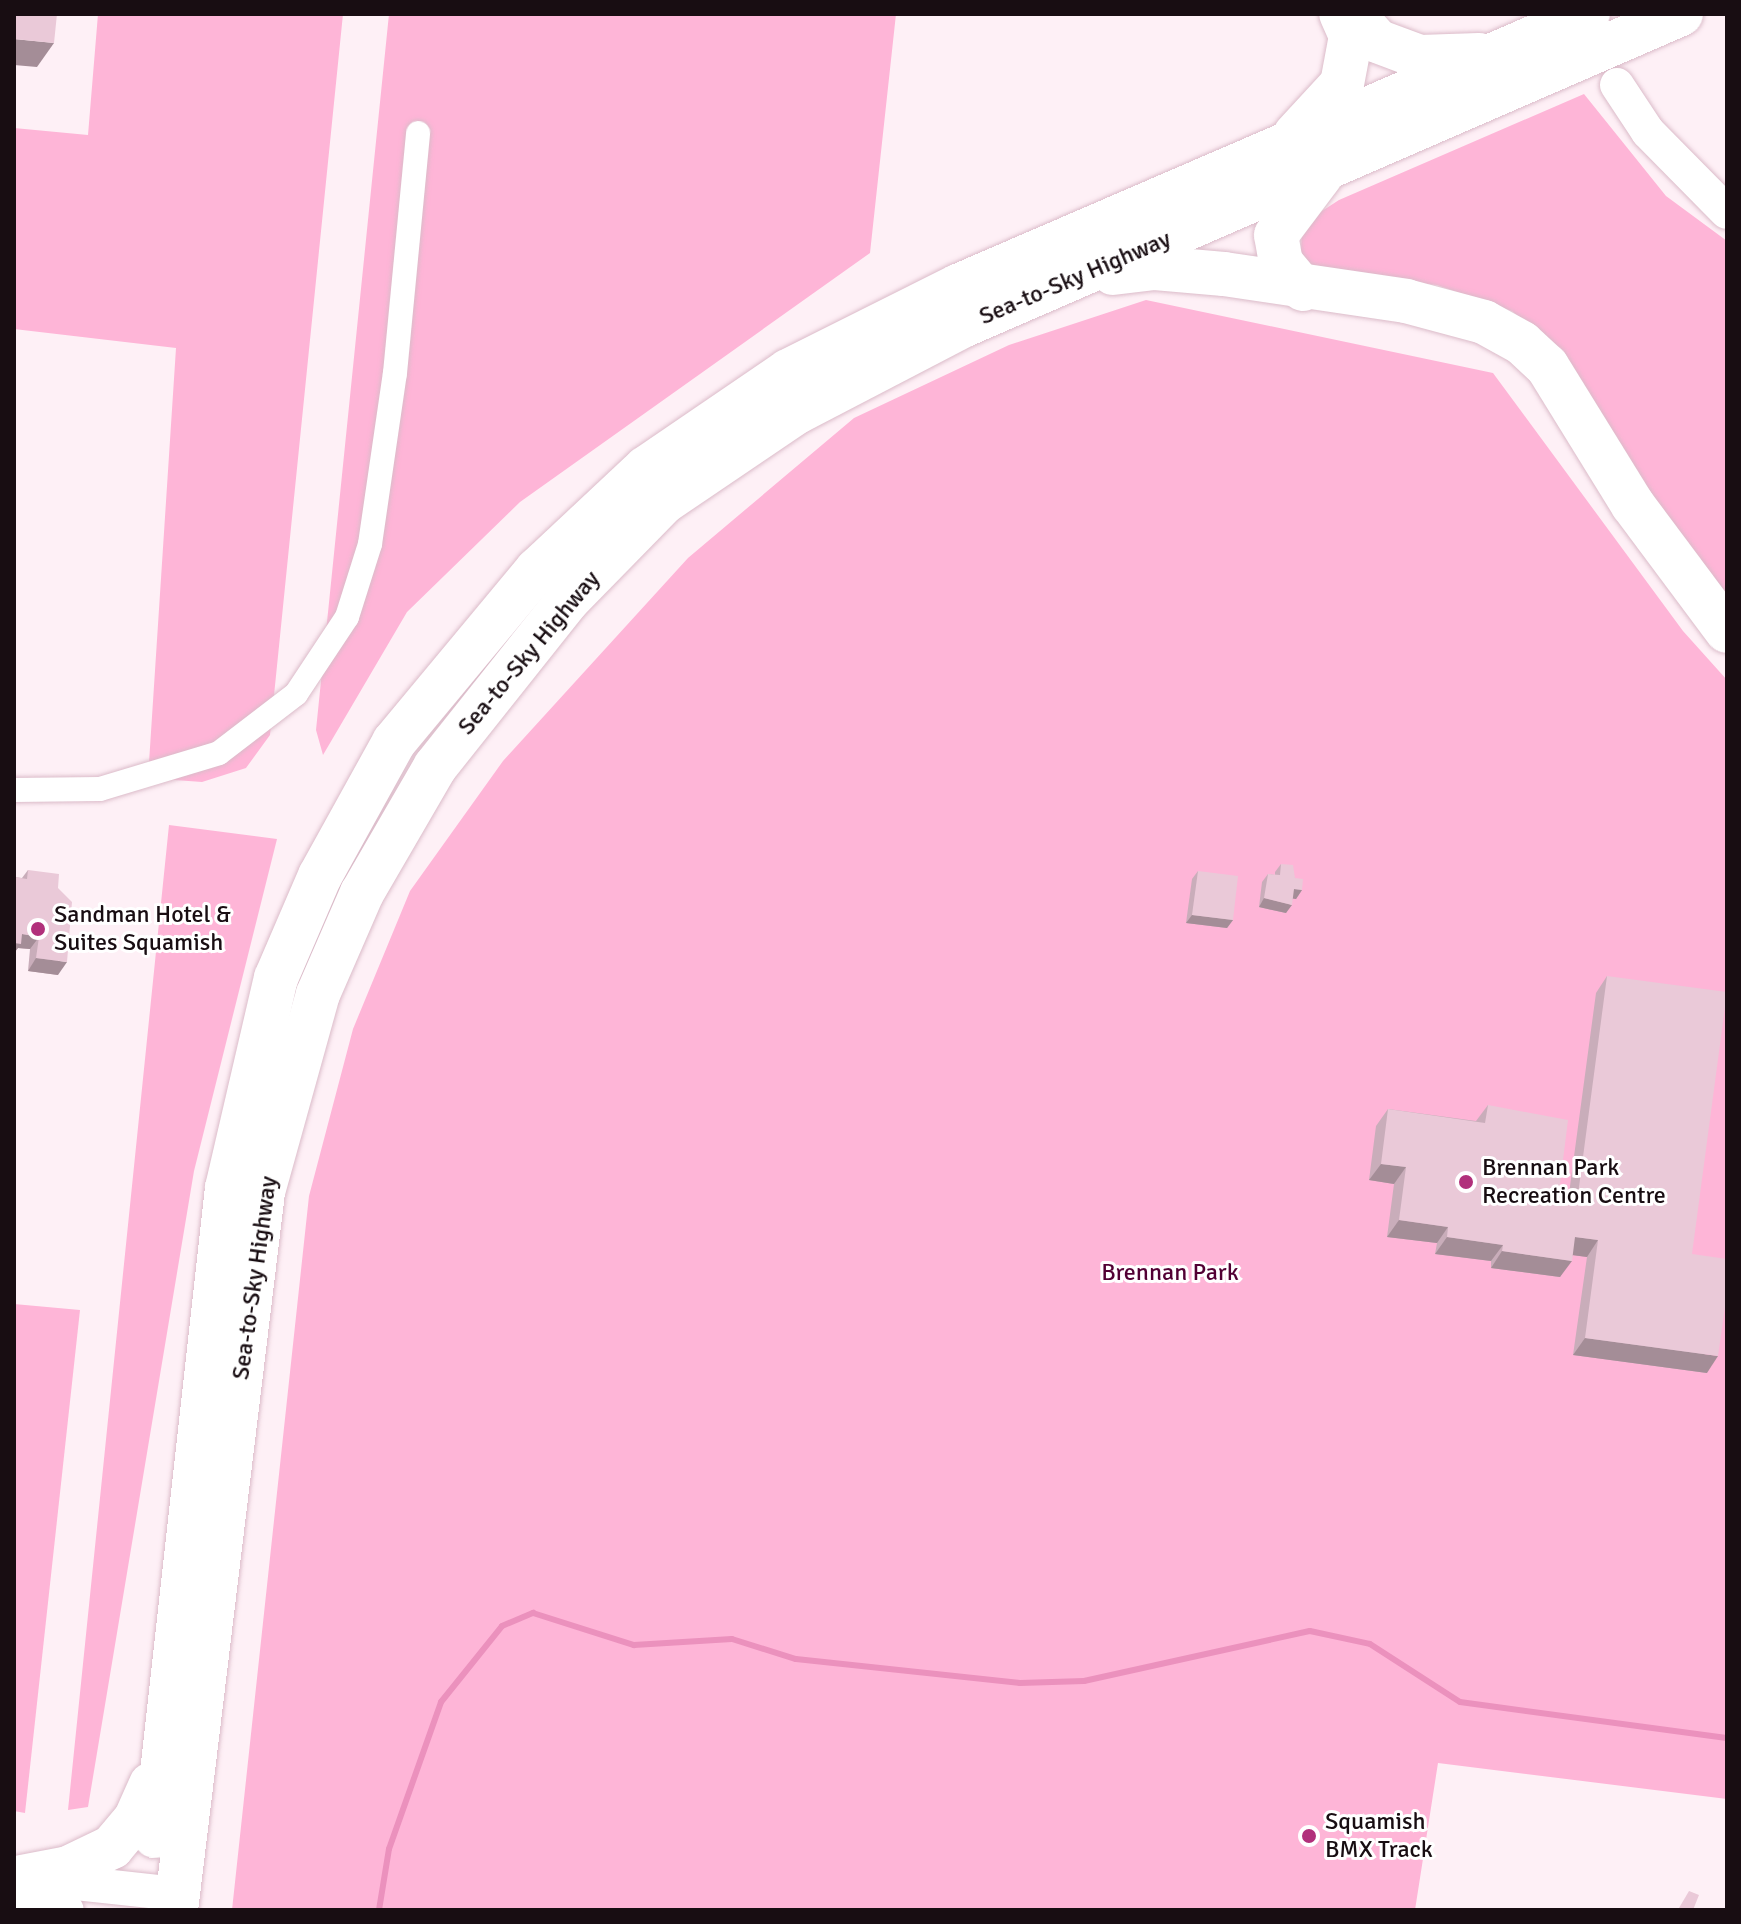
<!DOCTYPE html>
<style>
body{margin:0}
#map{position:relative;width:1741px;height:1924px;overflow:hidden;background:#fef0f6;font-family:Signika,sans-serif}
div>[style]{position:absolute}
.green>*{inset:0;background:#feb5d7}
.stream>*{height:6px;margin:-3px;padding:0 3px;transform-origin:3px;border-radius:3px;background:#eb91bd}
.roads{filter:drop-shadow(0 0 2px #dbbbc9) drop-shadow(0 0 2px #dbbbc9)}
.street>*{height:24px;margin:-12px;padding:0 12px;transform-origin:12px;border-radius:12px;background:#fff}
.secondary>*{height:34px;margin:-17px;padding:0 17px;transform-origin:17px;border-radius:17px;background:#fff}
.highway>*{height:44px;margin:-22px;padding:0 22px;transform-origin:22px;border-radius:22px;background:#fff}
.wall>*{inset:0;background:#c9adba}
.shaded-wall>*{inset:0;background:#a48d97}
.building>*{inset:0;background:#eac9d8}
.dots>*{width:22px;height:22px;translate:-50% -50%;box-sizing:border-box;border:4px solid #fff;border-radius:50%}
span{translate:-50% -50%;white-space:nowrap;text-align:center;line-height:1.15;-webkit-text-stroke:6px #fff;paint-order:stroke}
.street-label{font-size:24px;color:#180d12}
.poi-label{font-size:24px;color:#180d12}
.left{translate:0 -50%;text-align:left}
.park-label{font-size:24px;color:#520034}
.frame{position:absolute;inset:0;border:16px solid #180d12;pointer-events:none}
</style>
<div id="map">
<div class="green">
<i style="clip-path:polygon(98px 14px,343px 14px,270px 735px,246px 768px,202px 782px,148px 778px,176px 348px,14px 329px,14px 128px,88px 135px)"></i>
<i style="clip-path:polygon(389px 14px,896px 14px,870px 253px,520px 502px,407px 612px,323px 755px,316px 730px)"></i>
<i style="clip-path:polygon(1584px 94px,1666px 196px,1727px 241px,1727px 601px,1711px 586px,1545px 339px,1512px 311px,1437px 285px,1314px 272px,1301px 252px,1302px 224px,1339px 200px)"></i>
<i style="clip-path:polygon(1146px 300px,1493px 373px,1683px 631px,1727px 680px,1727px 1799px,1438px 1763px,1415px 1910px,232px 1910px,309px 1196px,353px 1029px,410px 891px,503px 761px,688px 558px,854px 418px,1009px 345px)"></i>
<i style="clip-path:polygon(169px 825px,277px 839px,194px 1171px,88px 1807px,68px 1810px)"></i>
<i style="clip-path:polygon(14px 1304px,80px 1310px,25px 1813px,14px 1811px)"></i>
</div>
<div class="stream">
<i style="left:379px;top:1910px;width:62px;rotate:-80.7deg"></i>
<i style="left:389px;top:1849px;width:156px;rotate:-70.5deg"></i>
<i style="left:441px;top:1702px;width:97px;rotate:-51.2deg"></i>
<i style="left:502px;top:1626px;width:34px;rotate:-23deg"></i>
<i style="left:533px;top:1613px;width:106px;rotate:17.6deg"></i>
<i style="left:634px;top:1645px;width:98px;rotate:-3.5deg"></i>
<i style="left:732px;top:1639px;width:67px;rotate:17.4deg"></i>
<i style="left:796px;top:1659px;width:225px;rotate:6.1deg"></i>
<i style="left:1020px;top:1683px;width:64px;rotate:-1.8deg"></i>
<i style="left:1084px;top:1681px;width:231px;rotate:-12.5deg"></i>
<i style="left:1310px;top:1631px;width:61px;rotate:12.2deg"></i>
<i style="left:1370px;top:1644px;width:107px;rotate:32.8deg"></i>
<i style="left:1460px;top:1702px;width:269px;rotate:7.7deg"></i>
</div>
<div class="roads">
<div class="street">
<i style="left:14px;top:790px;width:86px;rotate:-0.7deg"></i>
<i style="left:100px;top:789px;width:124px;rotate:-16.8deg"></i>
<i style="left:219px;top:753px;width:97px;rotate:-37.5deg"></i>
<i style="left:296px;top:694px;width:92px;rotate:-56.5deg"></i>
<i style="left:347px;top:617px;width:77px;rotate:-72.5deg"></i>
<i style="left:370px;top:544px;width:173px;rotate:-81.7deg"></i>
<i style="left:395px;top:373px;width:241px;rotate:-84.5deg"></i>
</div>
<div class="secondary">
<i style="left:1617px;top:85px;width:56px;rotate:56.6deg"></i>
<i style="left:1648px;top:132px;width:112px;rotate:45.4deg"></i>
<i style="left:39px;top:1879px;width:140px;rotate:6.2deg"></i>
<i style="left:14px;top:1904px;width:53px;rotate:6.5deg"></i>
</div>
<div class="highway">
<i style="left:1353px;top:14px;width:36px;rotate:48deg"></i>
<i style="left:1377px;top:41px;width:46px;rotate:20.4deg"></i>
<i style="left:1420px;top:57px;width:59px;rotate:-1.9deg"></i>
<i style="left:1295px;top:135px;width:69px;rotate:-47.3deg"></i>
<i style="left:1342px;top:84px;width:49px;rotate:-79.4deg"></i>
<i style="left:1351px;top:36px;width:24px;rotate:-114deg"></i>
<i style="left:1113px;top:273px;width:42px;rotate:-6.8deg"></i>
<i style="left:1155px;top:268px;width:69px;rotate:5deg"></i>
<i style="left:1224px;top:274px;width:184px;rotate:8.4deg"></i>
<i style="left:1406px;top:301px;width:81px;rotate:15.1deg"></i>
<i style="left:1484px;top:322px;width:43px;rotate:28.9deg"></i>
<i style="left:1522px;top:343px;width:34px;rotate:43deg"></i>
<i style="left:1547px;top:366px;width:163px;rotate:58.3deg"></i>
<i style="left:1633px;top:505px;width:157px;rotate:53.3deg"></i>
<i style="left:1303px;top:289px;width:34px;rotate:-130deg"></i>
<i style="left:1281px;top:263px;width:28px;rotate:-100deg"></i>
<i style="left:1276px;top:235px;width:75px;rotate:-53.1deg"></i>
<i style="left:155px;top:1836px;width:652px;rotate:-83.66deg"></i>
<i style="left:227px;top:1188px;width:216px;rotate:-76.9deg"></i>
<i style="left:276px;top:978px;width:111px;rotate:-66.7deg"></i>
<i style="left:320px;top:876px;width:153px;rotate:-61.1deg"></i>
<i style="left:394px;top:742px;width:224px;rotate:-50.3deg"></i>
<i style="left:537px;top:570px;width:149px;rotate:-43.1deg"></i>
<i style="left:646px;top:468px;width:172px;rotate:-34.3deg"></i>
<i style="left:788px;top:371px;width:190px;rotate:-26.6deg"></i>
<i style="left:958px;top:286px;width:686px;rotate:-23.35deg"></i>
<i style="left:21px;top:1877px;width:48px;rotate:-10.8deg"></i>
<i style="left:68px;top:1868px;width:49px;rotate:-25.5deg"></i>
<i style="left:112px;top:1847px;width:38px;rotate:-50deg"></i>
<i style="left:136px;top:1818px;width:37px;rotate:-66deg"></i>
<i style="left:15px;top:1904px;width:19px;rotate:18deg"></i>
<i style="left:176px;top:1910px;width:723px;rotate:-83.09deg"></i>
<i style="left:263px;top:1192px;width:205px;rotate:-74.5deg"></i>
<i style="left:318px;top:994px;width:110px;rotate:-66.5deg"></i>
<i style="left:362px;top:893px;width:146px;rotate:-59.9deg"></i>
<i style="left:435px;top:767px;width:212px;rotate:-51.5deg"></i>
<i style="left:567px;top:601px;width:139px;rotate:-45.6deg"></i>
<i style="left:664px;top:502px;width:161px;rotate:-34.1deg"></i>
<i style="left:797px;top:412px;width:184px;rotate:-27.5deg"></i>
<i style="left:960px;top:327px;width:786px;rotate:-23.47deg"></i>
</div>
</div>
<div class="wall">
<i style="clip-path:polygon(1281px 864px,1295px 878px,1302px 890px,1296px 899px,1293px 898px,1286px 913px,1259px 907px,1262px 882px,1268px 874px,1275px 875px,1275px 872px)"></i>
<i style="clip-path:polygon(28px 870px,58px 888px,58px 975px,28px 971px,30px 949px,18px 948px,14px 953px,14px 877px,22px 878px)"></i>
<i style="clip-path:polygon(1198px 871px,1233px 920px,1227px 928px,1186px 923px,1192px 879px)"></i>
<i style="clip-path:polygon(1607px 976px,1692px 1254px,1707px 1373px,1573px 1355px,1587px 1257px,1573px 1255px,1560px 1277px,1491px 1268px,1491px 1261px,1435px 1254px,1437px 1243px,1387px 1237px,1394px 1184px,1369px 1180px,1376px 1126px,1388px 1109px,1476px 1121px,1488px 1105px,1558px 1200px,1568px 1201px,1596px 993px)"></i>
</div>
<div class="shaded-wall">
<i style="clip-path:polygon(14px 39px,54px 43px,37px 67px,14px 65px)"></i>
<i style="clip-path:polygon(1294px 889px,1302px 890px,1296px 899px,1288px 898px)"></i>
<i style="clip-path:polygon(1264px 898px,1292px 905px,1286px 913px,1259px 907px)"></i>
<i style="clip-path:polygon(1192px 915px,1233px 920px,1227px 928px,1186px 923px)"></i>
<i style="clip-path:polygon(22px 934px,39px 937px,30px 949px,18px 948px,14px 953px,14px 943px)"></i>
<i style="clip-path:polygon(36px 958px,67px 962px,58px 975px,28px 971px)"></i>
<i style="clip-path:polygon(1381px 1164px,1406px 1167px,1394px 1184px,1369px 1180px)"></i>
<i style="clip-path:polygon(1399px 1220px,1448px 1227px,1437px 1243px,1387px 1237px)"></i>
<i style="clip-path:polygon(1447px 1237px,1503px 1245px,1491px 1261px,1435px 1254px)"></i>
<i style="clip-path:polygon(1575px 1237px,1598px 1240px,1587px 1257px,1564px 1254px)"></i>
<i style="clip-path:polygon(1502px 1251px,1572px 1261px,1560px 1277px,1491px 1268px)"></i>
<i style="clip-path:polygon(1585px 1338px,1718px 1356px,1707px 1373px,1573px 1355px)"></i>
</div>
<div class="building">
<i style="clip-path:polygon(14px 14px,57px 14px,54px 43px,14px 39px)"></i>
<i style="clip-path:polygon(1281px 864px,1293px 865px,1295px 878px,1303px 879px,1302px 890px,1294px 889px,1292px 905px,1264px 898px,1268px 874px,1280px 875px)"></i>
<i style="clip-path:polygon(28px 870px,59px 874px,58px 888px,72px 902px,67px 962px,36px 958px,39px 937px,22px 934px,21px 944px,14px 943px,14px 877px,27px 879px)"></i>
<i style="clip-path:polygon(1198px 871px,1238px 876px,1233px 920px,1192px 915px)"></i>
<i style="clip-path:polygon(1607px 976px,1727px 992px,1692px 1254px,1727px 1259px,1727px 1293px,1718px 1356px,1585px 1338px,1598px 1240px,1575px 1237px,1572px 1261px,1502px 1251px,1503px 1245px,1447px 1237px,1448px 1227px,1399px 1220px,1406px 1167px,1381px 1164px,1388px 1109px,1485px 1123px,1488px 1105px,1568px 1120px,1558px 1200px,1577px 1202px)"></i>
<i style="clip-path:polygon(1689px 1891px,1699px 1895px,1693px 1910px,1684px 1910px,1679px 1908px)"></i>
</div>
<div class="dots">
<i style="left:38px;top:929px;background:#b1307b"></i>
<i style="left:1466px;top:1182px;background:#b1307b"></i>
<i style="left:1309px;top:1836px;background:#b1307b"></i>
</div>
<div class="street-label">
<span style="left:1075px;top:278px;rotate:-23deg">Sea-to-Sky Highway</span>
<span style="left:529px;top:653px;rotate:-50deg">Sea-to-Sky Highway</span>
<span style="left:255px;top:1278px;rotate:-82deg">Sea-to-Sky Highway</span>
</div>
<div class="poi-label">
<span class="left" style="left:54px;top:929px">Sandman Hotel &amp;<br>Suites Squamish</span>
<span class="left" style="left:1482px;top:1182px">Brennan Park<br>Recreation Centre</span>
<span class="left" style="left:1325px;top:1836px">Squamish<br>BMX Track</span>
</div>
<div class="park-label">
<span style="left:1170px;top:1273px">Brennan Park</span>
</div>
<div class="frame"></div>
</div>
